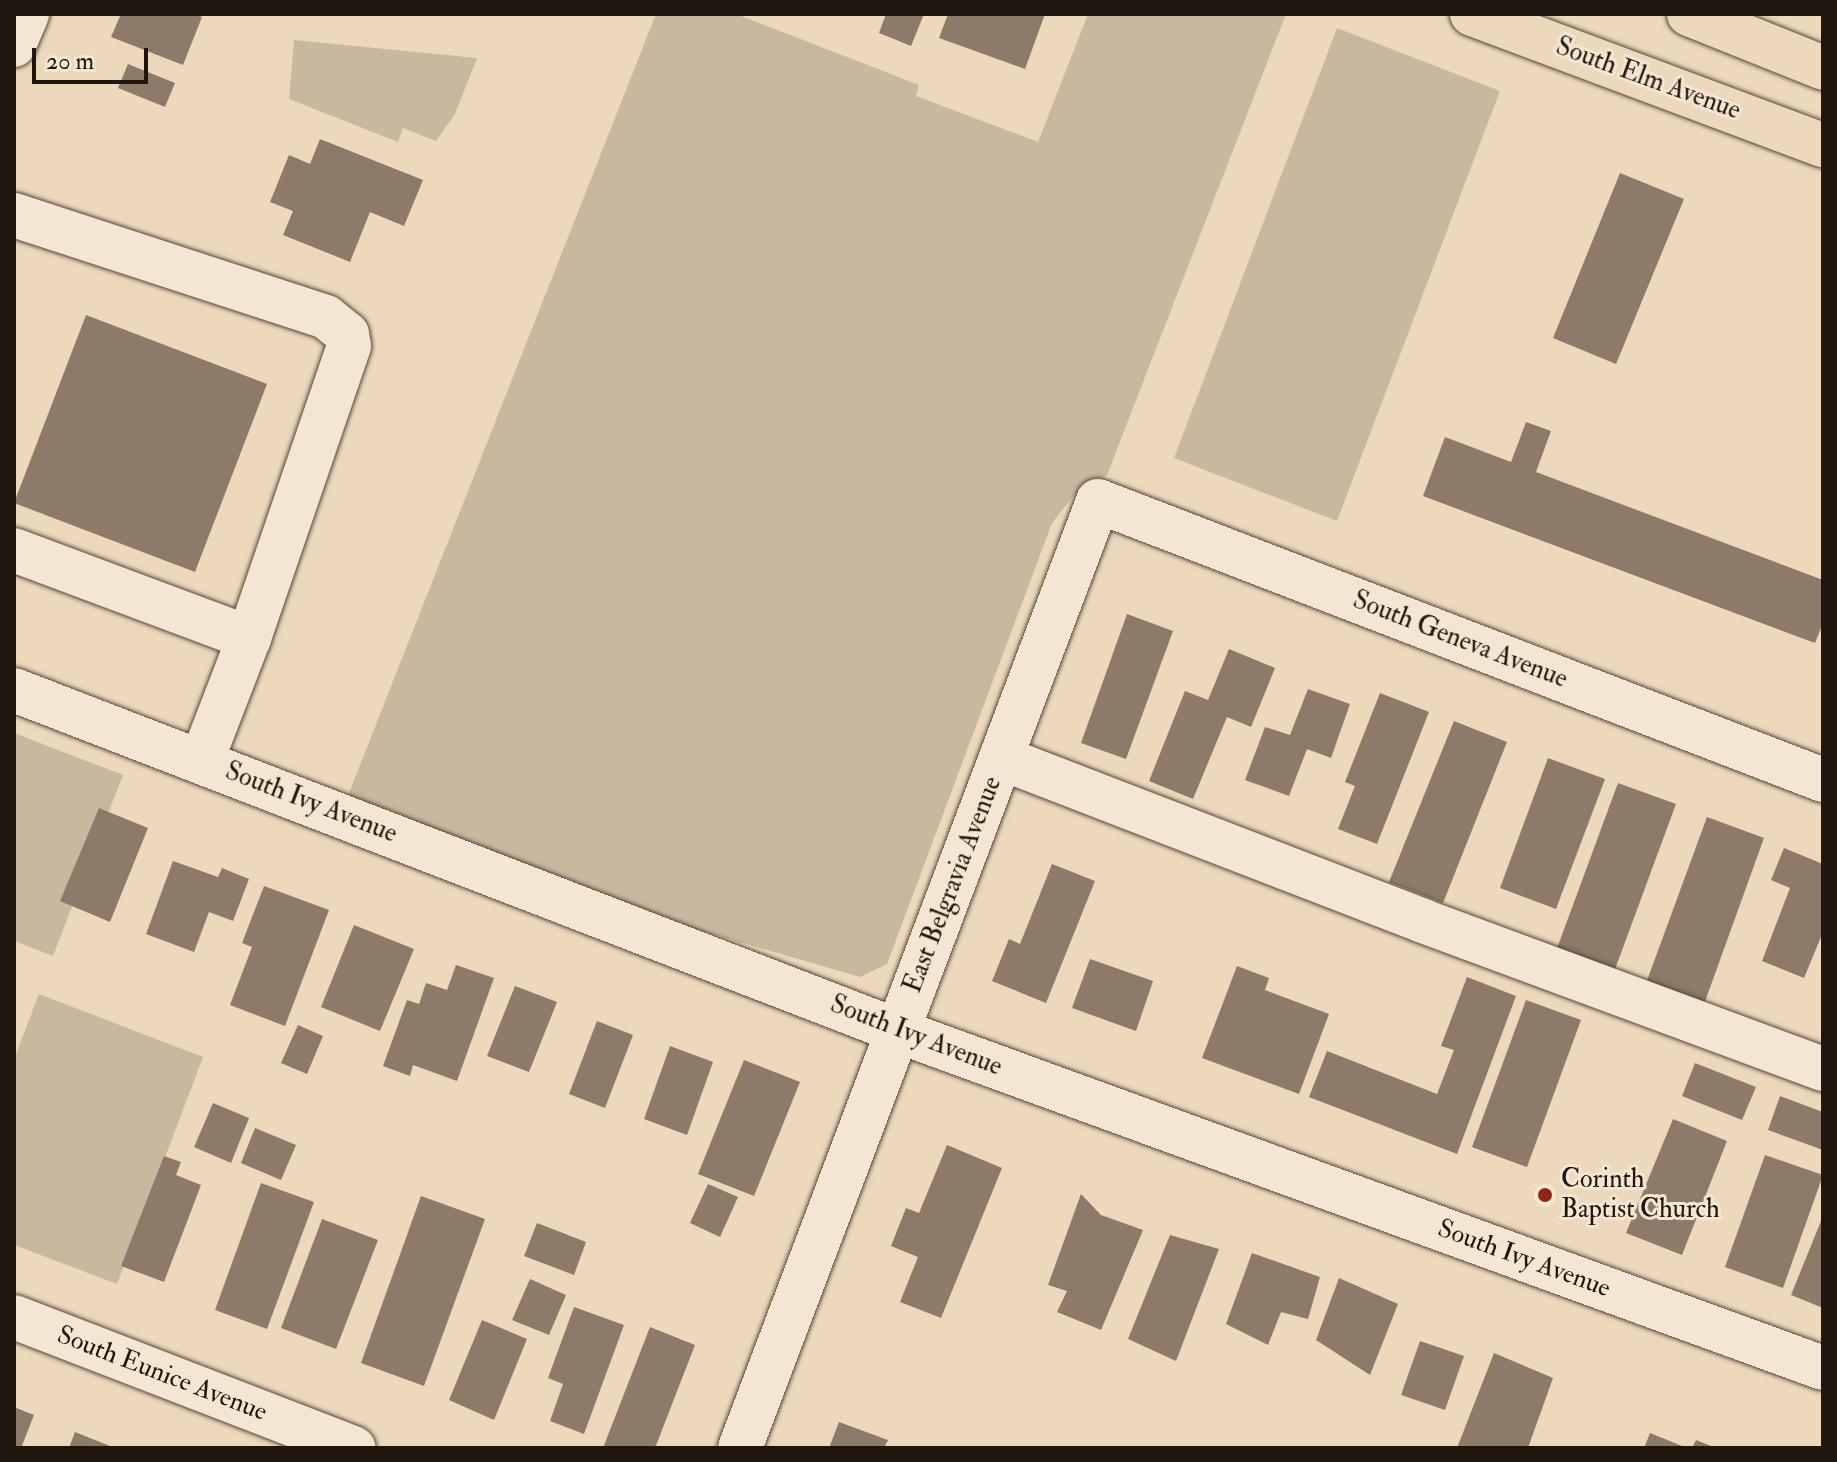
<!DOCTYPE html>
<style>
body{margin:0}
#map{position:relative;width:1837px;height:1462px;overflow:hidden;background:#ecd9bc;font-family:"IM FELL Double Pica",serif}
div>[style]{position:absolute}
.green>*{inset:0;background:#c9b89e}
.building>*{inset:0;background:#8b7b68}
.roads{filter:drop-shadow(0 0 2px #544739) drop-shadow(0 0 2px #544739)}
.minor>*{height:44px;margin:-22px;padding:0 22px;transform-origin:22px;border-radius:22px;background:#f3e6d3}
.major>*{height:44px;margin:-22px;padding:0 22px;transform-origin:22px;border-radius:22px;background:#ecd9bc}
.dots>*{width:22px;height:22px;translate:-50% -50%;box-sizing:border-box;border:4px solid #f3e6d3;border-radius:50%}
span{translate:-50% -50%;white-space:nowrap;text-align:center;line-height:1.15;-webkit-text-stroke:6px #f3e6d3;paint-order:stroke}
.street-label{font-size:26px;color:#21160d}
.poi-label{font-size:26px;color:#21160d}
.left{translate:0 -50%;text-align:left}
.frame{position:absolute;inset:0;border:16px solid #21160d;pointer-events:none}
.scale{position:absolute;left:32px;top:48px;width:116px;height:36px;box-sizing:border-box;border:4px solid #21160d;border-top:0;padding-left:10px;font-size:24px;line-height:28px;white-space:nowrap;color:#21160d;-webkit-text-stroke:6px #f3e6d3;paint-order:stroke}
</style>
<div id="map">
<div class="green">
<i style="clip-path:polygon(656px 14px,736px 14px,919px 85px,916px 96px,1038px 142px,1088px 14px,1286px 14px,1107px 475px,1076px 493px,1052px 523px,887px 964px,860px 977px,608px 904px,345px 803px)"></i>
<i style="clip-path:polygon(1337px 28px,1500px 91px,1337px 521px,1174px 458px)"></i>
<i style="clip-path:polygon(294px 40px,477px 58px,455px 114px,436px 141px,403px 128px,398px 142px,289px 99px)"></i>
<i style="clip-path:polygon(14px 733px,123px 775px,53px 956px,14px 941px)"></i>
<i style="clip-path:polygon(39px 994px,203px 1057px,117px 1284px,14px 1245px,14px 1059px)"></i>
</div>
<div class="building">
<i style="clip-path:polygon(121px 14px,195px 14px,202px 17px,183px 65px,111px 37px)"></i>
<i style="clip-path:polygon(886px 14px,924px 14px,911px 46px,879px 33px)"></i>
<i style="clip-path:polygon(948px 14px,1045px 14px,1025px 69px,939px 38px)"></i>
<i style="clip-path:polygon(128px 64px,175px 83px,165px 107px,118px 88px)"></i>
<i style="clip-path:polygon(320px 139px,423px 180px,404px 226px,370px 212px,350px 262px,283px 235px,293px 211px,270px 202px,289px 155px,310px 164px)"></i>
<i style="clip-path:polygon(1620px 173px,1684px 199px,1616px 364px,1553px 338px)"></i>
<i style="clip-path:polygon(86px 315px,267px 384px,195px 572px,14px 503px)"></i>
<i style="clip-path:polygon(1526px 422px,1551px 431px,1536px 472px,1823px 580px,1823px 623px,1815px 643px,1423px 496px,1445px 437px,1511px 462px)"></i>
<i style="clip-path:polygon(1127px 614px,1173px 631px,1126px 759px,1081px 743px)"></i>
<i style="clip-path:polygon(1229px 649px,1275px 668px,1251px 727px,1227px 717px,1193px 799px,1149px 781px,1185px 691px,1208px 700px)"></i>
<i style="clip-path:polygon(1308px 689px,1350px 704px,1331px 758px,1307px 749px,1289px 796px,1245px 780px,1265px 727px,1290px 735px)"></i>
<i style="clip-path:polygon(1380px 693px,1429px 712px,1377px 844px,1338px 829px,1355px 786px,1345px 782px)"></i>
<i style="clip-path:polygon(1454px 721px,1507px 742px,1443px 903px,1389px 882px)"></i>
<i style="clip-path:polygon(1548px 758px,1605px 779px,1556px 909px,1500px 888px)"></i>
<i style="clip-path:polygon(1618px 783px,1676px 804px,1614px 972px,1556px 951px)"></i>
<i style="clip-path:polygon(99px 808px,148px 828px,110px 922px,60px 901px)"></i>
<i style="clip-path:polygon(1707px 817px,1764px 838px,1703px 1007px,1645px 986px)"></i>
<i style="clip-path:polygon(1784px 848px,1823px 864px,1823px 932px,1804px 978px,1762px 961px,1790px 888px,1771px 880px)"></i>
<i style="clip-path:polygon(173px 861px,218px 877px,222px 868px,249px 879px,233px 921px,209px 912px,194px 952px,146px 934px)"></i>
<i style="clip-path:polygon(1052px 864px,1095px 881px,1046px 1003px,992px 981px,1009px 939px,1020px 944px)"></i>
<i style="clip-path:polygon(264px 886px,329px 910px,285px 1026px,230px 1005px,252px 947px,242px 943px)"></i>
<i style="clip-path:polygon(354px 925px,414px 949px,380px 1031px,321px 1007px)"></i>
<i style="clip-path:polygon(1090px 959px,1153px 981px,1136px 1031px,1072px 1008px)"></i>
<i style="clip-path:polygon(456px 965px,494px 978px,457px 1081px,413px 1065px,410px 1076px,383px 1066px,407px 1000px,419px 1004px,426px 983px,447px 990px)"></i>
<i style="clip-path:polygon(1237px 966px,1269px 978px,1265px 990px,1329px 1014px,1299px 1094px,1202px 1058px)"></i>
<i style="clip-path:polygon(1467px 977px,1516px 996px,1457px 1154px,1309px 1097px,1327px 1051px,1437px 1094px,1454px 1050px,1441px 1046px)"></i>
<i style="clip-path:polygon(515px 986px,557px 1002px,529px 1072px,487px 1056px)"></i>
<i style="clip-path:polygon(1526px 1000px,1581px 1020px,1527px 1167px,1472px 1147px)"></i>
<i style="clip-path:polygon(597px 1021px,633px 1035px,605px 1108px,569px 1094px)"></i>
<i style="clip-path:polygon(298px 1025px,323px 1036px,307px 1074px,281px 1063px)"></i>
<i style="clip-path:polygon(670px 1046px,713px 1062px,687px 1135px,644px 1119px)"></i>
<i style="clip-path:polygon(744px 1060px,800px 1082px,754px 1196px,698px 1174px)"></i>
<i style="clip-path:polygon(1695px 1063px,1756px 1087px,1742px 1120px,1682px 1096px)"></i>
<i style="clip-path:polygon(1780px 1096px,1823px 1112px,1823px 1150px,1768px 1130px)"></i>
<i style="clip-path:polygon(213px 1103px,249px 1118px,231px 1163px,194px 1147px)"></i>
<i style="clip-path:polygon(1673px 1119px,1727px 1141px,1682px 1255px,1626px 1233px)"></i>
<i style="clip-path:polygon(255px 1128px,296px 1145px,281px 1180px,241px 1163px)"></i>
<i style="clip-path:polygon(947px 1145px,1002px 1168px,941px 1318px,900px 1302px,918px 1257px,891px 1246px,906px 1208px,919px 1213px)"></i>
<i style="clip-path:polygon(1765px 1155px,1823px 1175px,1783px 1288px,1725px 1267px)"></i>
<i style="clip-path:polygon(164px 1156px,181px 1162px,176px 1175px,201px 1185px,164px 1282px,121px 1266px)"></i>
<i style="clip-path:polygon(261px 1183px,314px 1202px,267px 1329px,215px 1310px)"></i>
<i style="clip-path:polygon(708px 1184px,738px 1197px,720px 1237px,690px 1223px)"></i>
<i style="clip-path:polygon(1081px 1194px,1101px 1215px,1143px 1230px,1101px 1330px,1057px 1312px,1067px 1291px,1048px 1285px)"></i>
<i style="clip-path:polygon(421px 1196px,485px 1219px,424px 1386px,361px 1363px)"></i>
<i style="clip-path:polygon(1823px 1216px,1823px 1308px,1791px 1295px)"></i>
<i style="clip-path:polygon(322px 1219px,378px 1240px,336px 1349px,281px 1328px)"></i>
<i style="clip-path:polygon(537px 1223px,586px 1242px,574px 1275px,524px 1256px)"></i>
<i style="clip-path:polygon(1170px 1235px,1219px 1249px,1176px 1361px,1128px 1339px)"></i>
<i style="clip-path:polygon(1252px 1253px,1320px 1277px,1308px 1319px,1281px 1312px,1268px 1345px,1226px 1324px)"></i>
<i style="clip-path:polygon(1339px 1278px,1398px 1304px,1370px 1375px,1316px 1340px)"></i>
<i style="clip-path:polygon(530px 1279px,566px 1295px,549px 1335px,512px 1320px)"></i>
<i style="clip-path:polygon(574px 1307px,624px 1325px,584px 1434px,550px 1421px,563px 1384px,548px 1378px)"></i>
<i style="clip-path:polygon(482px 1320px,527px 1339px,494px 1420px,449px 1400px)"></i>
<i style="clip-path:polygon(650px 1327px,695px 1345px,655px 1448px,603px 1448px)"></i>
<i style="clip-path:polygon(1420px 1341px,1464px 1356px,1445px 1410px,1401px 1395px)"></i>
<i style="clip-path:polygon(1494px 1353px,1553px 1378px,1528px 1448px,1457px 1448px)"></i>
<i style="clip-path:polygon(14px 1407px,34px 1415px,21px 1448px,14px 1448px)"></i>
<i style="clip-path:polygon(839px 1422px,888px 1440px,884px 1448px,829px 1448px)"></i>
<i style="clip-path:polygon(75px 1432px,115px 1448px,69px 1448px)"></i>
<i style="clip-path:polygon(1650px 1433px,1687px 1448px,1644px 1448px)"></i>
<i style="clip-path:polygon(1696px 1440px,1716px 1448px,1692px 1448px)"></i>
</div>
<div class="roads">
<div class="minor">
<i style="left:14px;top:45px;width:34px;rotate:-67deg"></i>
<i style="left:14px;top:215px;width:328px;rotate:18.1deg"></i>
<i style="left:326px;top:317px;width:27px;rotate:39deg"></i>
<i style="left:347px;top:334px;width:12px;rotate:81deg"></i>
<i style="left:349px;top:346px;width:309px;rotate:108.9deg"></i>
<i style="left:249px;top:638px;width:131px;rotate:111.1deg"></i>
<i style="left:14px;top:550px;width:251px;rotate:20.5deg"></i>
<i style="left:14px;top:690px;width:947px;rotate:21.09deg"></i>
<i style="left:898px;top:1031px;width:984px;rotate:20.02deg"></i>
<i style="left:1001px;top:758px;width:452px;rotate:21.1deg"></i>
<i style="left:1423px;top:921px;width:427px;rotate:20.3deg"></i>
<i style="left:14px;top:1317px;width:364px;rotate:21.1deg"></i>
<i style="left:740px;top:1448px;width:1012px;rotate:-69.29deg"></i>
<i style="left:1098px;top:501px;width:777px;rotate:21.05deg"></i>
</div>
<div class="major">
<i style="left:1472px;top:14px;width:375px;rotate:20.5deg"></i>
<i style="left:1689px;top:14px;width:144px;rotate:21.9deg"></i>
</div>
</div>
<div class="dots">
<i style="left:1545px;top:1195px;background:#8f2418"></i>
</div>
<div class="street-label">
<span style="left:1648px;top:79px;rotate:20deg">South Elm Avenue</span>
<span style="left:1460px;top:640px;rotate:21deg">South Geneva Avenue</span>
<span style="left:311px;top:803px;rotate:21deg">South Ivy Avenue</span>
<span style="left:953px;top:885px;rotate:-69deg">East Belgravia Avenue</span>
<span style="left:916px;top:1036px;rotate:21deg">South Ivy Avenue</span>
<span style="left:1524px;top:1259px;rotate:20deg">South Ivy Avenue</span>
<span style="left:162px;top:1374px;rotate:21deg">South Eunice Avenue</span>
</div>
<div class="poi-label">
<span class="left" style="left:1561px;top:1195px">Corinth<br>Baptist Church</span>
</div>
<div class="frame"></div>
<div class="scale">20 m</div>
</div>
